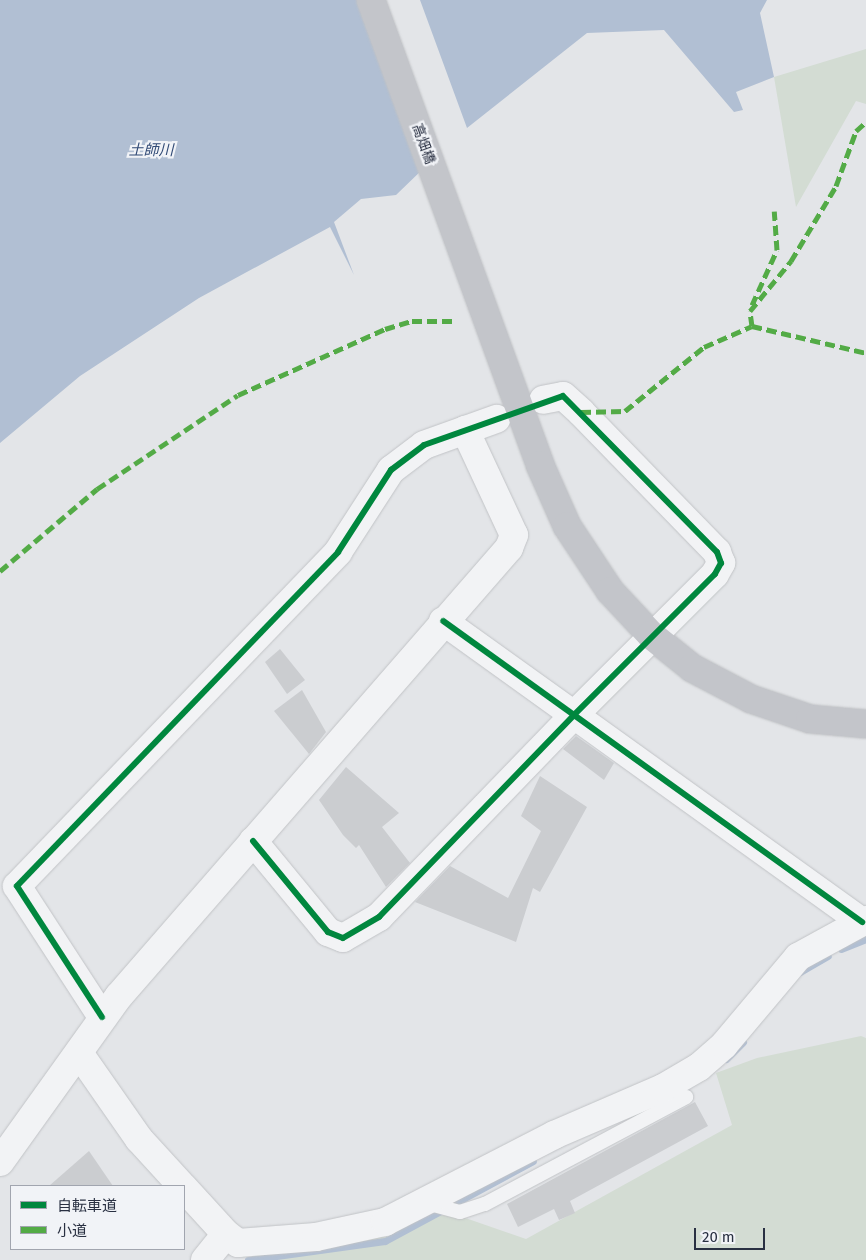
<!DOCTYPE html>
<meta charset="utf-8">
<style>
body{margin:0}
#map{position:relative;width:866px;height:1260px;overflow:hidden;background:#e3e5e8;font-family:"Fira Sans","Noto Sans JP",sans-serif}
div>[style]{position:absolute}
.green>*{inset:0;background:#d3dcd3}
.water>*{inset:0;background:#b1bfd3}
.stream>*{height:7px;margin:-3.5px;padding:0 3.5px;transform-origin:3.5px;border-radius:3.5px;background:#b1bfd3}
.building>*{inset:0;background:#cbcdd0}
.roads{filter:drop-shadow(0 0 1px #c1c3c6) drop-shadow(0 0 1px #c1c3c6)}
.lane>*{height:14px;margin:-7px;padding:0 7px;transform-origin:7px;border-radius:7px;background:#f2f3f5}
.street>*{height:28px;margin:-14px;padding:0 14px;transform-origin:14px;border-radius:14px;background:#f2f3f5}
.secondary>*{height:28px;margin:-14px;padding:0 14px;transform-origin:14px;border-radius:14px;background:#c3c5ca}
.quiet>*{height:5px;margin-top:-2.5px;transform-origin:0;background:repeating-linear-gradient(90deg,#53ab46 0 10px,transparent 0 15px)}
.cycleway>*{height:6px;margin:-3px;padding:0 3px;transform-origin:3px;border-radius:3px;background:#00873e}
span{translate:-50% -50%;white-space:nowrap;text-align:center;line-height:1.15;-webkit-text-stroke:4.5px #f1f3f7;paint-order:stroke}
.street-label{font-size:14px;color:#293042}
.water-label{font-size:15px;color:#334c77;font-style:italic}
.legend{position:absolute;left:10px;top:1185px;width:175px;height:65px;box-sizing:border-box;background:#f1f3f7;border:1px solid #a1a5af;margin:0;padding:6px 9px;list-style:none;font-size:15px;color:#293042}
.legend li{display:flex;align-items:center;gap:10px;height:25px}
.legend b{width:25px;border:1px solid #a1a5af}
.scale{position:absolute;left:694px;top:1228px;width:71px;height:22px;box-sizing:border-box;border:2px solid #293042;border-top:0;padding-left:6px;font-size:15px;line-height:18px;white-space:nowrap;color:#293042;-webkit-text-stroke:4px #f1f3f7;paint-order:stroke}
</style>
<div id="map">
<div class="green">
<i style="clip-path:polygon(866px 49px,866px 104px,856px 101px,796px 207px,774px 77px)"></i>
<i style="clip-path:polygon(861px 1036px,866px 1038px,866px 1260px,250px 1260px,253px 1255px,425px 1204px,526px 1239px,732px 1125px,716px 1073px,757px 1058px)"></i>
</div>
<div class="water">
<i style="clip-path:polygon(0 0,363px 0,425px 167px,396px 195px,361px 199px,334px 222px,354px 275px,330px 227px,199px 298px,80px 376px,0 443px)"></i>
<i style="clip-path:polygon(420px 0,767px 0,760px 13px,774px 77px,736px 92px,743px 110px,734px 112px,664px 30px,587px 33px,467px 128px)"></i>
</div>
<div class="stream">
<i style="left:841px;top:949px;width:27px;rotate:-22deg"></i>
<i style="left:800px;top:972px;width:32px;rotate:-30deg"></i>
<i style="left:726px;top:1059px;width:24px;rotate:-45deg"></i>
<i style="left:248px;top:1260px;width:138px;rotate:-7.9deg"></i>
<i style="left:385px;top:1241px;width:168px;rotate:-28.4deg"></i>
</div>
<div class="building">
<i style="clip-path:polygon(280px 649px,305px 680px,287px 694px,265px 662px)"></i>
<i style="clip-path:polygon(302px 690px,326px 732px,309px 754px,274px 711px)"></i>
<i style="clip-path:polygon(576px 736px,614px 763px,604px 780px,563px 749px)"></i>
<i style="clip-path:polygon(346px 767px,399px 813px,382px 827px,410px 863px,386px 887px,359px 845px,356px 848px,343px 835px,319px 800px)"></i>
<i style="clip-path:polygon(540px 776px,587px 807px,540px 892px,533px 888px,516px 942px,415px 902px,450px 866px,508px 898px,541px 831px,521px 816px)"></i>
<i style="clip-path:polygon(695px 1102px,708px 1126px,570px 1201px,575px 1213px,559px 1220px,554px 1209px,518px 1227px,507px 1204px)"></i>
<i style="clip-path:polygon(89px 1151px,113px 1186px,49px 1186px)"></i>
</div>
<div class="roads">
<div class="lane">
<i style="left:426px;top:1203px;width:35px;rotate:15deg"></i>
<i style="left:460px;top:1212px;width:26px;rotate:-18deg"></i>
<i style="left:485px;top:1204px;width:228px;rotate:-28deg"></i>
</div>
<div class="street">
<i style="left:443px;top:621px;width:161px;rotate:35.7deg"></i>
<i style="left:574px;top:715px;width:199px;rotate:-45deg"></i>
<i style="left:715px;top:574px;width:13px;rotate:-61deg"></i>
<i style="left:721px;top:563px;width:12px;rotate:-110deg"></i>
<i style="left:717px;top:552px;width:195px;rotate:-134.2deg"></i>
<i style="left:581px;top:412px;width:24px;rotate:-138deg"></i>
<i style="left:563px;top:396px;width:20px;rotate:169deg"></i>
<i style="left:253px;top:841px;width:118px;rotate:50.5deg"></i>
<i style="left:328px;top:932px;width:16px;rotate:22deg"></i>
<i style="left:343px;top:938px;width:42px;rotate:-30.3deg"></i>
<i style="left:379px;top:917px;width:281px;rotate:-46deg"></i>
<i style="left:574px;top:715px;width:355px;rotate:35.7deg"></i>
<i style="left:102px;top:1017px;width:156px;rotate:-123deg"></i>
<i style="left:17px;top:886px;width:463px;rotate:-46.1deg"></i>
<i style="left:338px;top:552px;width:98px;rotate:-57.1deg"></i>
<i style="left:391px;top:470px;width:41px;rotate:-37.1deg"></i>
<i style="left:424px;top:445px;width:77px;rotate:-19.9deg"></i>
<i style="left:79px;top:1053px;width:105px;rotate:55.1deg"></i>
<i style="left:139px;top:1139px;width:64px;rotate:47.5deg"></i>
<i style="left:0;top:1162px;width:204px;rotate:-54.4deg"></i>
<i style="left:119px;top:996px;width:594px;rotate:-48.96deg"></i>
<i style="left:509px;top:548px;width:14px;rotate:-69deg"></i>
<i style="left:514px;top:535px;width:116px;rotate:-115deg"></i>
<i style="left:184px;top:1188px;width:62px;rotate:47.6deg"></i>
<i style="left:205px;top:1260px;width:33px;rotate:-51deg"></i>
<i style="left:226px;top:1234px;width:15px;rotate:37deg"></i>
<i style="left:238px;top:1243px;width:78px;rotate:-4.4deg"></i>
<i style="left:316px;top:1237px;width:71px;rotate:-12.3deg"></i>
<i style="left:385px;top:1222px;width:190px;rotate:-27.2deg"></i>
<i style="left:554px;top:1135px;width:119px;rotate:-23.3deg"></i>
<i style="left:663px;top:1088px;width:42px;rotate:-30.3deg"></i>
<i style="left:699px;top:1067px;width:33px;rotate:-41deg"></i>
<i style="left:724px;top:1045px;width:115px;rotate:-49.9deg"></i>
<i style="left:798px;top:957px;width:77px;rotate:-28.6deg"></i>
</div>
<div class="secondary">
<i style="left:371px;top:0;width:495px;rotate:70deg"></i>
<i style="left:540px;top:465px;width:67px;rotate:66.1deg"></i>
<i style="left:567px;top:526px;width:78px;rotate:56.5deg"></i>
<i style="left:610px;top:591px;width:60px;rotate:47deg"></i>
<i style="left:651px;top:635px;width:53px;rotate:38.8deg"></i>
<i style="left:692px;top:668px;width:67px;rotate:27.7deg"></i>
<i style="left:751px;top:699px;width:62px;rotate:18.7deg"></i>
<i style="left:810px;top:719px;width:56px;rotate:5.1deg"></i>
</div>
</div>
<div class="quiet">
<i style="left:752px;top:305px;width:60px;rotate:-65.6deg"></i>
<i style="left:777px;top:250px;width:39px;rotate:-94deg"></i>
<i style="left:752px;top:326px;width:15px;rotate:-98deg"></i>
<i style="left:750px;top:311px;width:65px;rotate:-50.6deg"></i>
<i style="left:791px;top:261px;width:87px;rotate:-59deg"></i>
<i style="left:836px;top:186px;width:59px;rotate:-70deg"></i>
<i style="left:856px;top:131px;width:13px;rotate:-42deg"></i>
<i style="left:581px;top:412px;width:44px;rotate:-1.3deg"></i>
<i style="left:625px;top:411px;width:102px;rotate:-39deg"></i>
<i style="left:704px;top:347px;width:52px;rotate:-23.6deg"></i>
<i style="left:752px;top:326px;width:117px;rotate:13.3deg"></i>
<i style="left:0;top:571px;width:127px;rotate:-40.2deg"></i>
<i style="left:97px;top:489px;width:169px;rotate:-33.7deg"></i>
<i style="left:238px;top:395px;width:161px;rotate:-24.2deg"></i>
<i style="left:385px;top:329px;width:28px;rotate:-17deg"></i>
<i style="left:412px;top:321px;width:44px"></i>
</div>
<div class="cycleway">
<i style="left:253px;top:841px;width:118px;rotate:50.5deg"></i>
<i style="left:328px;top:932px;width:16px;rotate:22deg"></i>
<i style="left:343px;top:938px;width:42px;rotate:-30.3deg"></i>
<i style="left:379px;top:917px;width:281px;rotate:-46deg"></i>
<i style="left:574px;top:715px;width:355px;rotate:35.7deg"></i>
<i style="left:102px;top:1017px;width:156px;rotate:-123deg"></i>
<i style="left:17px;top:886px;width:463px;rotate:-46.1deg"></i>
<i style="left:338px;top:552px;width:98px;rotate:-57.1deg"></i>
<i style="left:391px;top:470px;width:41px;rotate:-37.1deg"></i>
<i style="left:424px;top:445px;width:147px;rotate:-19.4deg"></i>
<i style="left:563px;top:396px;width:219px;rotate:45.4deg"></i>
<i style="left:717px;top:552px;width:12px;rotate:70deg"></i>
<i style="left:721px;top:563px;width:13px;rotate:119deg"></i>
<i style="left:715px;top:574px;width:199px;rotate:135deg"></i>
<i style="left:574px;top:715px;width:161px;rotate:-144.3deg"></i>
</div>
<div class="street-label">
<span style="left:423px;top:144px;rotate:70deg">高畑橋</span>
</div>
<div class="water-label">
<span style="left:151px;top:151px">土師川</span>
</div>
<ul class="legend">
<li><b style="height:6px;background:#00873e"></b>自転車道</li>
<li><b style="height:6px;background:#53ab46"></b>小道</li>
</ul>
<div class="scale">20 m</div>
</div>
